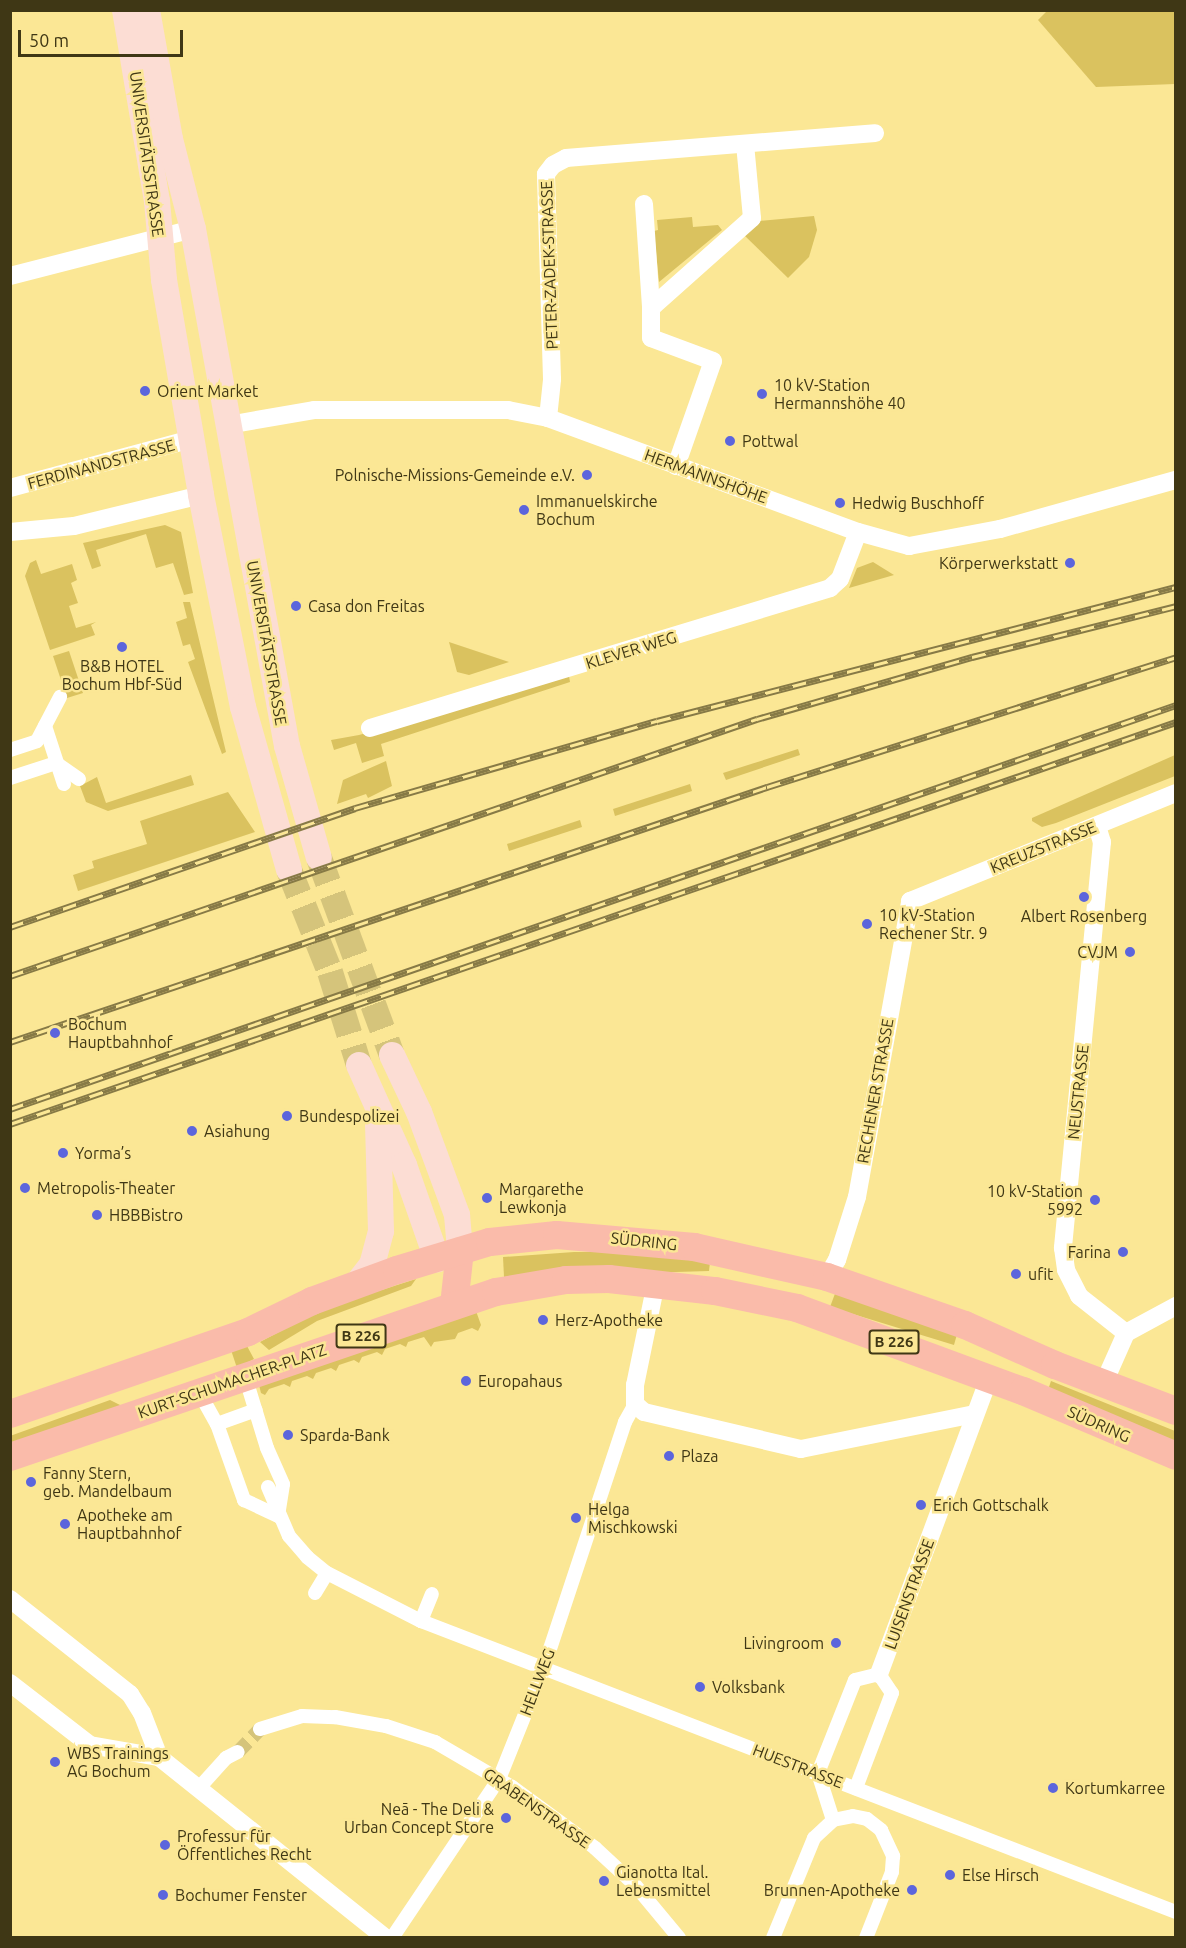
<!DOCTYPE html>
<meta charset="utf-8">
<style>
body{margin:0}
#map{position:relative;width:1186px;height:1948px;overflow:hidden;background:#fbe795;font-family:Ubuntu,sans-serif}
div>[style]{position:absolute}
.green>*{inset:0;background:#dac25f}
.pedestrian-tunnel>*{height:14px;margin-top:-7px;transform-origin:0;background:repeating-linear-gradient(90deg,#d5c47b 0 14px,transparent 0 21px)}
.secondary-tunnel>*{height:26px;margin-top:-13px;transform-origin:0;background:repeating-linear-gradient(90deg,#d5c47b 0 26px,transparent 0 39px)}
.pedestrian>*{height:14px;margin:-7px;padding:0 7px;transform-origin:7px;border-radius:7px;background:#fff}
.minor>*{height:18px;margin:-9px;padding:0 9px;transform-origin:9px;border-radius:9px;background:#fff}
.secondary>*{height:26px;margin:-13px;padding:0 13px;transform-origin:13px;border-radius:13px;background:#fcddd4}
.primary>*{height:28px;margin:-14px;padding:0 14px;transform-origin:14px;border-radius:14px;background:#fabbaa}
.rail>*{height:7px;margin-top:-3.5px;transform-origin:0;background:repeating-linear-gradient(90deg,#fbe795 0 14px,#877a46 0 28px);box-sizing:border-box;border-block:2px solid #877a46}
.dots>*{width:16px;height:16px;translate:-50% -50%;box-sizing:border-box;border:3px solid #fbe795;border-radius:50%}
span{translate:-50% -50%;white-space:nowrap;text-align:center;line-height:1.15;-webkit-text-stroke:5px #fbe795;paint-order:stroke}
.shield-label span{padding:2px 4px;background:#fbe795;border:2px solid;border-radius:4px;-webkit-text-stroke-width:0}
.shield-label{font-size:15px;color:#3f3715;font-weight:700}
.street-label{font-size:16px;color:#3f3715}
.poi-label{font-size:16px;color:#3f3715}
.left{translate:0 -50%;text-align:left}
.right{translate:-100% -50%;text-align:right}
.frame{position:absolute;inset:0;border:12px solid #3f3715;pointer-events:none}
.scale{position:absolute;left:18px;top:30px;width:165px;height:27px;box-sizing:border-box;border:3px solid #3f3715;border-top:0;padding-left:8px;font-size:18px;line-height:21px;white-space:nowrap;color:#3f3715;-webkit-text-stroke:4px #fbe795;paint-order:stroke}
</style>
<div id="map">
<div class="green">
<i style="clip-path:polygon(1047px 11px,1175px 11px,1175px 84px,1096px 87px,1038px 20px)"></i>
<i style="clip-path:polygon(814px 216px,817px 230px,809px 257px,788px 278px,744px 235px,759px 221px)"></i>
<i style="clip-path:polygon(692px 217px,693px 227px,718px 225px,722px 230px,659px 282px,654px 231px,658px 230px,657px 220px)"></i>
<i style="clip-path:polygon(165px 525px,181px 532px,193px 593px,184px 595px,173px 563px,156px 568px,146px 534px,96px 550px,101px 566px,92px 569px,83px 543px)"></i>
<i style="clip-path:polygon(36px 560px,41px 574px,72px 564px,77px 580px,71px 583px,78px 603px,69px 606px,76px 628px,96px 622px,91px 625px,95px 635px,50px 650px,25px 576px,30px 563px)"></i>
<i style="clip-path:polygon(873px 562px,894px 575px,849px 588px,857px 568px)"></i>
<i style="clip-path:polygon(183px 602px,190px 602px,226px 752px,222px 754px,188px 662px,195px 659px,190px 644px,183px 646px,176px 622px,187px 618px)"></i>
<i style="clip-path:polygon(449px 642px,509px 662px,469px 675px,457px 672px)"></i>
<i style="clip-path:polygon(69px 651px,83px 693px,67px 698px,53px 656px)"></i>
<i style="clip-path:polygon(569px 676px,570px 682px,381px 744px,384px 756px,362px 763px,356px 743px,334px 750px,331px 740px,359px 735px)"></i>
<i style="clip-path:polygon(798px 749px,800px 755px,726px 780px,723px 773px)"></i>
<i style="clip-path:polygon(1175px 755px,1175px 776px,1056px 823px,1042px 827px,1032px 821px,1032px 818px)"></i>
<i style="clip-path:polygon(386px 761px,392px 786px,368px 798px,366px 794px,337px 804px,343px 780px)"></i>
<i style="clip-path:polygon(191px 775px,194px 785px,108px 811px,86px 802px,80px 786px,97px 777px,106px 803px)"></i>
<i style="clip-path:polygon(690px 784px,692px 791px,615px 816px,613px 809px)"></i>
<i style="clip-path:polygon(228px 792px,255px 832px,78px 891px,73px 875px,94px 868px,92px 861px,147px 844px,140px 821px)"></i>
<i style="clip-path:polygon(580px 820px,582px 827px,509px 851px,507px 844px)"></i>
<i style="clip-path:polygon(574px 1252px,620px 1252px,710px 1262px,709px 1271px,504px 1277px,503px 1257px)"></i>
<i style="clip-path:polygon(416px 1279px,411px 1286px,317px 1321px,269px 1350px,260px 1342px,322px 1309px)"></i>
<i style="clip-path:polygon(836px 1291px,959px 1327px,954px 1345px,830px 1307px)"></i>
<i style="clip-path:polygon(476px 1311px,481px 1325px,478px 1331px,472px 1328px,458px 1333px,455px 1339px,434px 1342px,431px 1347px,424px 1337px,408px 1342px,406px 1347px,400px 1344px,385px 1349px,382px 1355px,377px 1352px,362px 1357px,359px 1363px,354px 1360px,339px 1365px,336px 1371px,331px 1368px,316px 1373px,313px 1379px,307px 1376px,292px 1381px,290px 1387px,284px 1384px,269px 1389px,265px 1395px,261px 1393px,259px 1385px)"></i>
<i style="clip-path:polygon(247px 1346px,254px 1359px,237px 1368px,231px 1350px)"></i>
<i style="clip-path:polygon(1051px 1381px,1175px 1431px,1175px 1446px,1048px 1390px)"></i>
<i style="clip-path:polygon(110px 1400px,124px 1407px,11px 1446px,10px 1436px)"></i>
</div>
<div class="pedestrian-tunnel">
<i style="left:238px;top:1752px;width:32px;rotate:-46deg"></i>
</div>
<div class="secondary-tunnel">
<i style="left:319px;top:858px;width:210px;rotate:69.7deg"></i>
<i style="left:289px;top:870px;width:110px;rotate:68.1deg"></i>
<i style="left:330px;top:972px;width:97px;rotate:72.7deg"></i>
</div>
<div class="pedestrian">
<i style="left:45px;top:726px;width:61px;rotate:71.9deg"></i>
<i style="left:10px;top:750px;width:28px;rotate:-18deg"></i>
<i style="left:37px;top:741px;width:50px;rotate:-62.4deg"></i>
<i style="left:10px;top:778px;width:48px;rotate:-18.1deg"></i>
<i style="left:56px;top:763px;width:28px;rotate:35deg"></i>
<i style="left:199px;top:1392px;width:37px;rotate:61deg"></i>
<i style="left:217px;top:1424px;width:81px;rotate:70.4deg"></i>
<i style="left:244px;top:1500px;width:38px;rotate:25deg"></i>
<i style="left:278px;top:1516px;width:32px;rotate:-81deg"></i>
<i style="left:283px;top:1484px;width:39px;rotate:-114deg"></i>
<i style="left:267px;top:1448px;width:75px;rotate:-107deg"></i>
<i style="left:217px;top:1424px;width:41px;rotate:-19.7deg"></i>
<i style="left:268px;top:1487px;width:53px;rotate:66.8deg"></i>
<i style="left:289px;top:1536px;width:28px;rotate:49deg"></i>
<i style="left:307px;top:1557px;width:26px;rotate:39deg"></i>
<i style="left:327px;top:1573px;width:106px;rotate:27.1deg"></i>
<i style="left:421px;top:1621px;width:809px;rotate:21.08deg"></i>
<i style="left:315px;top:1593px;width:23px;rotate:-59deg"></i>
<i style="left:421px;top:1621px;width:29px;rotate:-68deg"></i>
<i style="left:260px;top:1729px;width:44px;rotate:-17.2deg"></i>
<i style="left:302px;top:1716px;width:33px;rotate:2deg"></i>
<i style="left:335px;top:1717px;width:52px;rotate:10deg"></i>
<i style="left:386px;top:1726px;width:52px;rotate:18.1deg"></i>
<i style="left:435px;top:1742px;width:89px;rotate:30.3deg"></i>
<i style="left:512px;top:1787px;width:103px;rotate:36.3deg"></i>
<i style="left:595px;top:1848px;width:54px;rotate:42.8deg"></i>
<i style="left:635px;top:1885px;width:69px;rotate:50.3deg"></i>
<i style="left:198px;top:1789px;width:42px;rotate:-47.9deg"></i>
<i style="left:226px;top:1758px;width:13px;rotate:-27deg"></i>
<i style="left:833px;top:1820px;width:49px;rotate:-107.7deg"></i>
<i style="left:818px;top:1773px;width:100px;rotate:-68.3deg"></i>
<i style="left:855px;top:1680px;width:25px;rotate:-14deg"></i>
<i style="left:879px;top:1674px;width:23px;rotate:56deg"></i>
<i style="left:892px;top:1693px;width:102px;rotate:110.8deg"></i>
<i style="left:392px;top:1938px;width:192px;rotate:-56.1deg"></i>
<i style="left:499px;top:1779px;width:121px;rotate:-68.1deg"></i>
<i style="left:544px;top:1667px;width:258px;rotate:-71.7deg"></i>
<i style="left:625px;top:1422px;width:21px;rotate:-61deg"></i>
<i style="left:773px;top:1938px;width:108px;rotate:-67.7deg"></i>
<i style="left:814px;top:1838px;width:26px;rotate:-43deg"></i>
<i style="left:833px;top:1820px;width:20px;rotate:-11deg"></i>
<i style="left:853px;top:1816px;width:14px;rotate:12deg"></i>
<i style="left:867px;top:1819px;width:18px;rotate:38deg"></i>
<i style="left:881px;top:1830px;width:29px;rotate:65deg"></i>
<i style="left:893px;top:1856px;width:16px;rotate:94deg"></i>
<i style="left:892px;top:1872px;width:71px;rotate:111.5deg"></i>
</div>
<div class="minor">
<i style="left:644px;top:204px;width:104px;rotate:86.1deg"></i>
<i style="left:10px;top:276px;width:189px;rotate:-14.4deg"></i>
<i style="left:548px;top:418px;width:39px;rotate:-84deg"></i>
<i style="left:552px;top:379px;width:205px;rotate:-91.7deg"></i>
<i style="left:546px;top:174px;width:11px;rotate:-52deg"></i>
<i style="left:553px;top:165px;width:15px;rotate:-28deg"></i>
<i style="left:566px;top:158px;width:310px;rotate:-4.6deg"></i>
<i style="left:228px;top:425px;width:87px;rotate:-9.9deg"></i>
<i style="left:314px;top:410px;width:194px"></i>
<i style="left:508px;top:410px;width:41px;rotate:11.3deg"></i>
<i style="left:548px;top:418px;width:330px;rotate:20.2deg"></i>
<i style="left:858px;top:532px;width:53px;rotate:15.4deg"></i>
<i style="left:909px;top:546px;width:93px;rotate:-10.6deg"></i>
<i style="left:1000px;top:529px;width:183px;rotate:-15.6deg"></i>
<i style="left:676px;top:466px;width:111px;rotate:-70.6deg"></i>
<i style="left:713px;top:361px;width:66px;rotate:-159.6deg"></i>
<i style="left:651px;top:338px;width:30px;rotate:-90deg"></i>
<i style="left:651px;top:308px;width:135px;rotate:-41.7deg"></i>
<i style="left:752px;top:218px;width:74px;rotate:-95.4deg"></i>
<i style="left:10px;top:488px;width:188px;rotate:-15.1deg"></i>
<i style="left:10px;top:532px;width:64px;rotate:-5.4deg"></i>
<i style="left:74px;top:526px;width:131px;rotate:-13.7deg"></i>
<i style="left:370px;top:728px;width:481px;rotate:-16.9deg"></i>
<i style="left:830px;top:588px;width:13px;rotate:-42deg"></i>
<i style="left:840px;top:579px;width:50px;rotate:-69deg"></i>
<i style="left:1097px;top:826px;width:17px;rotate:73deg"></i>
<i style="left:1102px;top:842px;width:408px;rotate:95.5deg"></i>
<i style="left:1063px;top:1248px;width:22px;rotate:82deg"></i>
<i style="left:1066px;top:1270px;width:29px;rotate:63deg"></i>
<i style="left:1079px;top:1296px;width:60px;rotate:38.2deg"></i>
<i style="left:827px;top:1277px;width:20px;rotate:-60deg"></i>
<i style="left:837px;top:1260px;width:66px;rotate:-72.4deg"></i>
<i style="left:857px;top:1197px;width:301px;rotate:-79.8deg"></i>
<i style="left:910px;top:901px;width:287px;rotate:-22.1deg"></i>
<i style="left:656px;top:1283px;width:104px;rotate:101.6deg"></i>
<i style="left:635px;top:1385px;width:19px;rotate:90deg"></i>
<i style="left:635px;top:1404px;width:12px;rotate:42deg"></i>
<i style="left:644px;top:1412px;width:161px;rotate:13.3deg"></i>
<i style="left:801px;top:1449px;width:177px;rotate:-11.4deg"></i>
<i style="left:1103px;top:1385px;width:57px;rotate:-66.1deg"></i>
<i style="left:1126px;top:1333px;width:57px;rotate:-28.4deg"></i>
<i style="left:10px;top:1599px;width:153px;rotate:38.4deg"></i>
<i style="left:130px;top:1694px;width:22px;rotate:58deg"></i>
<i style="left:142px;top:1713px;width:47px;rotate:68.9deg"></i>
<i style="left:879px;top:1674px;width:315px;rotate:-69.6deg"></i>
<i style="left:10px;top:1683px;width:101px;rotate:37.8deg"></i>
<i style="left:90px;top:1745px;width:70px;rotate:9.9deg"></i>
<i style="left:159px;top:1757px;width:290px;rotate:38.6deg"></i>
</div>
<div class="secondary">
<i style="left:125px;top:10px;width:194px;rotate:80.5deg"></i>
<i style="left:157px;top:201px;width:79px;rotate:84.9deg"></i>
<i style="left:164px;top:280px;width:218px;rotate:80.2deg"></i>
<i style="left:201px;top:495px;width:216px;rotate:78.8deg"></i>
<i style="left:243px;top:707px;width:169px;rotate:74.2deg"></i>
<i style="left:147px;top:10px;width:131px;rotate:79.9deg"></i>
<i style="left:170px;top:139px;width:93px;rotate:75.7deg"></i>
<i style="left:193px;top:229px;width:525px;rotate:79.7deg"></i>
<i style="left:287px;top:746px;width:116px;rotate:74.1deg"></i>
<i style="left:392px;top:1055px;width:63px;rotate:64.7deg"></i>
<i style="left:419px;top:1112px;width:110px;rotate:69.7deg"></i>
<i style="left:457px;top:1215px;width:36px;rotate:85deg"></i>
<i style="left:359px;top:1065px;width:110px;rotate:65.8deg"></i>
<i style="left:404px;top:1165px;width:100px;rotate:70.7deg"></i>
<i style="left:357px;top:1284px;width:24px;rotate:-52deg"></i>
<i style="left:372px;top:1265px;width:35px;rotate:-75deg"></i>
<i style="left:381px;top:1231px;width:109px;rotate:-91.6deg"></i>
</div>
<div class="primary">
<i style="left:454px;top:1305px;width:54px;rotate:-83.7deg"></i>
<i style="left:10px;top:1414px;width:252px;rotate:-19deg"></i>
<i style="left:248px;top:1332px;width:71px;rotate:-25.8deg"></i>
<i style="left:312px;top:1301px;width:90px;rotate:-20deg"></i>
<i style="left:397px;top:1270px;width:97px;rotate:-16.8deg"></i>
<i style="left:490px;top:1242px;width:67px;rotate:-6deg"></i>
<i style="left:557px;top:1235px;width:138px;rotate:5deg"></i>
<i style="left:694px;top:1247px;width:136px;rotate:12.7deg"></i>
<i style="left:827px;top:1277px;width:146px;rotate:19.2deg"></i>
<i style="left:965px;top:1325px;width:98px;rotate:24deg"></i>
<i style="left:1055px;top:1365px;width:129px;rotate:20.8deg"></i>
<i style="left:10px;top:1457px;width:513px;rotate:-18.75deg"></i>
<i style="left:496px;top:1292px;width:71px;rotate:-9.7deg"></i>
<i style="left:566px;top:1280px;width:43px;rotate:-1.3deg"></i>
<i style="left:609px;top:1279px;width:107px;rotate:6.5deg"></i>
<i style="left:715px;top:1291px;width:84px;rotate:11.7deg"></i>
<i style="left:797px;top:1308px;width:241px;rotate:20.2deg"></i>
<i style="left:1023px;top:1391px;width:166px;rotate:23deg"></i>
</div>
<div class="rail">
<i style="left:10px;top:927px;width:365px;rotate:-19deg"></i>
<i style="left:355px;top:808px;width:314px;rotate:-16.1deg"></i>
<i style="left:657px;top:721px;width:536px;rotate:-14.48deg"></i>
<i style="left:10px;top:976px;width:790px;rotate:-18.99deg"></i>
<i style="left:757px;top:719px;width:224px;rotate:-16.1deg"></i>
<i style="left:972px;top:657px;width:210px;rotate:-14deg"></i>
<i style="left:10px;top:1042px;width:799px;rotate:-18.62deg"></i>
<i style="left:767px;top:787px;width:429px;rotate:-17.6deg"></i>
<i style="left:10px;top:1109px;width:1234px;rotate:-19.11deg"></i>
<i style="left:10px;top:1124px;width:1233px;rotate:-19.02deg"></i>
</div>
<div class="dots">
<i style="left:145px;top:391px;background:#5c65dc"></i>
<i style="left:762px;top:394px;background:#5c65dc"></i>
<i style="left:730px;top:441px;background:#5c65dc"></i>
<i style="left:587px;top:475px;background:#5c65dc"></i>
<i style="left:840px;top:503px;background:#5c65dc"></i>
<i style="left:524px;top:510px;background:#5c65dc"></i>
<i style="left:1070px;top:563px;background:#5c65dc"></i>
<i style="left:296px;top:606px;background:#5c65dc"></i>
<i style="left:122px;top:647px;background:#5c65dc"></i>
<i style="left:1084px;top:897px;background:#5c65dc"></i>
<i style="left:867px;top:924px;background:#5c65dc"></i>
<i style="left:1130px;top:952px;background:#5c65dc"></i>
<i style="left:55px;top:1033px;background:#5c65dc"></i>
<i style="left:287px;top:1116px;background:#5c65dc"></i>
<i style="left:192px;top:1131px;background:#5c65dc"></i>
<i style="left:63px;top:1153px;background:#5c65dc"></i>
<i style="left:25px;top:1188px;background:#5c65dc"></i>
<i style="left:487px;top:1198px;background:#5c65dc"></i>
<i style="left:1095px;top:1200px;background:#5c65dc"></i>
<i style="left:97px;top:1215px;background:#5c65dc"></i>
<i style="left:1123px;top:1252px;background:#5c65dc"></i>
<i style="left:1016px;top:1274px;background:#5c65dc"></i>
<i style="left:543px;top:1320px;background:#5c65dc"></i>
<i style="left:466px;top:1381px;background:#5c65dc"></i>
<i style="left:288px;top:1435px;background:#5c65dc"></i>
<i style="left:669px;top:1456px;background:#5c65dc"></i>
<i style="left:31px;top:1482px;background:#5c65dc"></i>
<i style="left:921px;top:1505px;background:#5c65dc"></i>
<i style="left:576px;top:1518px;background:#5c65dc"></i>
<i style="left:65px;top:1524px;background:#5c65dc"></i>
<i style="left:836px;top:1643px;background:#5c65dc"></i>
<i style="left:700px;top:1687px;background:#5c65dc"></i>
<i style="left:55px;top:1762px;background:#5c65dc"></i>
<i style="left:1053px;top:1788px;background:#5c65dc"></i>
<i style="left:506px;top:1818px;background:#5c65dc"></i>
<i style="left:165px;top:1845px;background:#5c65dc"></i>
<i style="left:950px;top:1875px;background:#5c65dc"></i>
<i style="left:604px;top:1881px;background:#5c65dc"></i>
<i style="left:912px;top:1890px;background:#5c65dc"></i>
<i style="left:163px;top:1895px;background:#5c65dc"></i>
</div>
<div class="shield-label">
<span style="left:361px;top:1336px">B 226</span>
<span style="left:894px;top:1342px">B 226</span>
</div>
<div class="street-label">
<span style="left:147px;top:154px;rotate:82deg">UNIVERSITÄTSSTRASSE</span>
<span style="left:549px;top:265px;rotate:-92deg">PETER-ZADEK-STRASSE</span>
<span style="left:101px;top:464px;rotate:-15deg">FERDINANDSTRASSE</span>
<span style="left:706px;top:476px;rotate:20deg">HERMANNSHÖHE</span>
<span style="left:267px;top:643px;rotate:80deg">UNIVERSITÄTSSTRASSE</span>
<span style="left:631px;top:650px;rotate:-17deg">KLEVER WEG</span>
<span style="left:1043px;top:847px;rotate:-22deg">KREUZSTRASSE</span>
<span style="left:875px;top:1091px;rotate:-80deg">RECHENER STRASSE</span>
<span style="left:1078px;top:1092px;rotate:-84deg">NEUSTRASSE</span>
<span style="left:644px;top:1241px;rotate:6deg">SÜDRING</span>
<span style="left:232px;top:1381px;rotate:-19deg">KURT-SCHUMACHER-PLATZ</span>
<span style="left:1099px;top:1424px;rotate:24deg">SÜDRING</span>
<span style="left:909px;top:1594px;rotate:-70deg">LUISENSTRASSE</span>
<span style="left:537px;top:1682px;rotate:-69deg">HELLWEG</span>
<span style="left:798px;top:1766px;rotate:21deg">HUESTRASSE</span>
<span style="left:537px;top:1808px;rotate:35deg">GRABENSTRASSE</span>
</div>
<div class="poi-label">
<span class="left" style="left:774px;top:394px">10 kV-Station<br>Hermannshöhe 40</span>
<span class="left" style="left:157px;top:391px">Orient Market</span>
<span class="left" style="left:742px;top:441px">Pottwal</span>
<span class="right" style="left:575px;top:475px">Polnische-Missions-Gemeinde e.V.</span>
<span class="left" style="left:536px;top:510px">Immanuelskirche<br>Bochum</span>
<span class="left" style="left:852px;top:503px">Hedwig Buschhoff</span>
<span class="right" style="left:1058px;top:563px">Körperwerkstatt</span>
<span class="left" style="left:308px;top:606px">Casa don Freitas</span>
<span style="left:122px;top:675px">B&amp;B HOTEL<br>Bochum Hbf-Süd</span>
<span class="left" style="left:879px;top:924px">10 kV-Station<br>Rechener Str. 9</span>
<span style="left:1084px;top:916px">Albert Rosenberg</span>
<span class="right" style="left:1118px;top:952px">CVJM</span>
<span class="left" style="left:68px;top:1033px">Bochum<br>Hauptbahnhof</span>
<span class="left" style="left:299px;top:1116px">Bundespolizei</span>
<span class="left" style="left:204px;top:1131px">Asiahung</span>
<span class="left" style="left:75px;top:1153px">Yorma’s</span>
<span class="left" style="left:37px;top:1188px">Metropolis-Theater</span>
<span class="left" style="left:499px;top:1198px">Margarethe<br>Lewkonja</span>
<span class="right" style="left:1083px;top:1200px">10 kV-Station<br>5992</span>
<span class="left" style="left:109px;top:1215px">HBBBistro</span>
<span class="right" style="left:1111px;top:1252px">Farina</span>
<span class="left" style="left:1028px;top:1274px">ufit</span>
<span class="left" style="left:555px;top:1320px">Herz-Apotheke</span>
<span class="left" style="left:478px;top:1381px">Europahaus</span>
<span class="left" style="left:300px;top:1435px">Sparda-Bank</span>
<span class="left" style="left:681px;top:1456px">Plaza</span>
<span class="left" style="left:43px;top:1482px">Fanny Stern,<br>geb. Mandelbaum</span>
<span class="left" style="left:933px;top:1505px">Erich Gottschalk</span>
<span class="left" style="left:588px;top:1518px">Helga<br>Mischkowski</span>
<span class="left" style="left:77px;top:1524px">Apotheke am<br>Hauptbahnhof</span>
<span class="right" style="left:824px;top:1643px">Livingroom</span>
<span class="left" style="left:712px;top:1687px">Volksbank</span>
<span class="left" style="left:67px;top:1762px">WBS Trainings<br>AG Bochum</span>
<span class="left" style="left:1065px;top:1788px">Kortumkarree</span>
<span class="right" style="left:494px;top:1818px">Neā - The Deli &amp;<br>Urban Concept Store</span>
<span class="left" style="left:177px;top:1845px">Professur für<br>Öffentliches Recht</span>
<span class="left" style="left:616px;top:1881px">Gianotta Ital.<br>Lebensmittel</span>
<span class="left" style="left:962px;top:1875px">Else Hirsch</span>
<span class="right" style="left:900px;top:1890px">Brunnen-Apotheke</span>
<span class="left" style="left:175px;top:1895px">Bochumer Fenster</span>
</div>
<div class="frame"></div>
<div class="scale">50 m</div>
</div>
